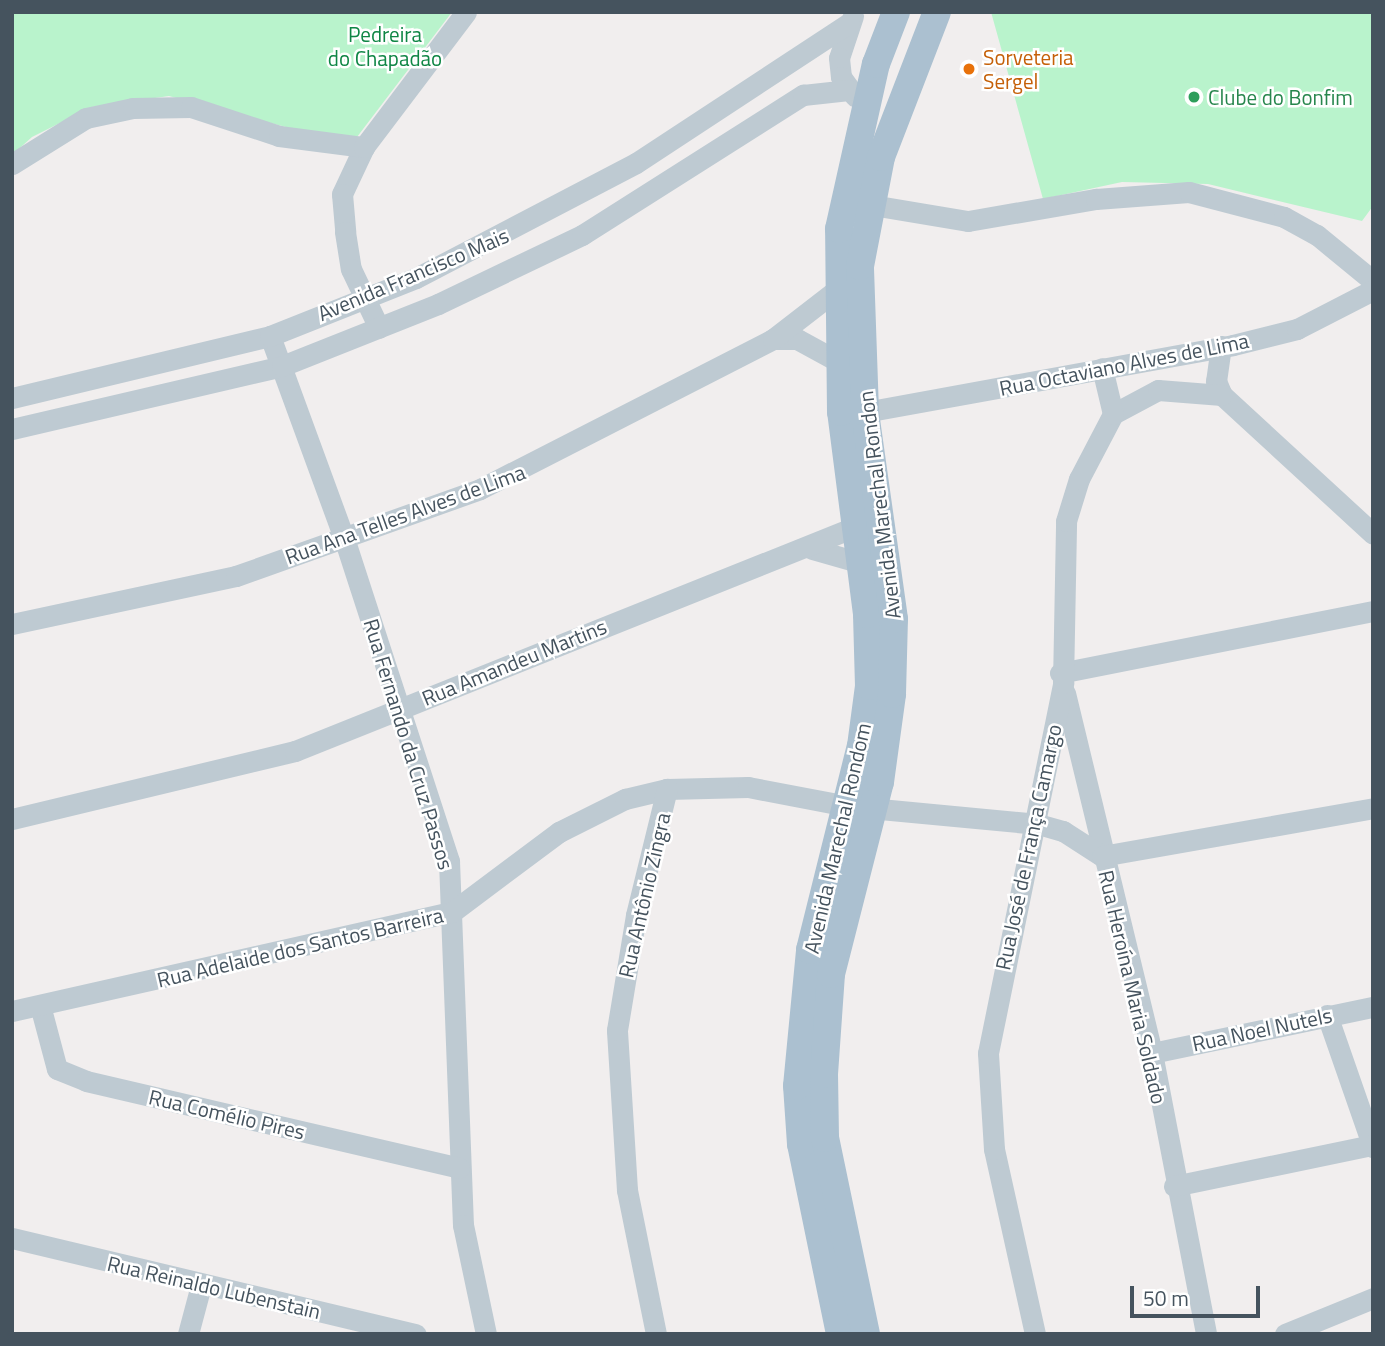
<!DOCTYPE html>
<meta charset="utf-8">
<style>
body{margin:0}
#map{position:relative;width:1385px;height:1346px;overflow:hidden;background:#f1eeee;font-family:"Titillium Web",sans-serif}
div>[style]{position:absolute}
.green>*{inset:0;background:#b9f3cc}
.minor>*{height:21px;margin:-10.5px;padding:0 10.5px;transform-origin:10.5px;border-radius:10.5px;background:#becad2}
.major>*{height:28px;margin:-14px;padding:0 14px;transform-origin:14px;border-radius:14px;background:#abc0d0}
.dots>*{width:19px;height:19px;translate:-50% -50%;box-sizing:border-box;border:4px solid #fff;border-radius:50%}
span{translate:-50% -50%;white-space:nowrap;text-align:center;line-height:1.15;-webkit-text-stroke:5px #fff;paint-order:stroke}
.park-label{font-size:21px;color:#0f8645}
.food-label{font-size:21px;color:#c56008}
.left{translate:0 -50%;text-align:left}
.leisure-label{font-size:21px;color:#27864d}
.street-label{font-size:21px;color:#45535e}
.frame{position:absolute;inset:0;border:14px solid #45535e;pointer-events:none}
.scale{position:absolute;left:1130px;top:1286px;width:130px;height:32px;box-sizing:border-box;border:4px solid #45535e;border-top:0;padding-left:9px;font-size:21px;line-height:24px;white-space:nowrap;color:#45535e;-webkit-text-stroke:5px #fff;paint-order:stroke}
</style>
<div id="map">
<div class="green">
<i style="clip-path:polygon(12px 12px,452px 12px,357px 137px,297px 130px,169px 96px,92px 107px,32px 137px,12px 155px)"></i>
<i style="clip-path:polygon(991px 12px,1373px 12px,1373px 206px,1362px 221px,1208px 184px,1122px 182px,1043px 199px)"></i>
</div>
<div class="minor">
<i style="left:853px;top:16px;width:44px;rotate:108.4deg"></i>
<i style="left:839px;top:58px;width:19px;rotate:84deg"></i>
<i style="left:841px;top:77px;width:24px;rotate:54deg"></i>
<i style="left:364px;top:147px;width:52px;rotate:115.1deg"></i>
<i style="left:342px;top:194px;width:38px;rotate:85deg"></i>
<i style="left:345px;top:232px;width:37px;rotate:81deg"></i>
<i style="left:351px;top:269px;width:65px;rotate:64.6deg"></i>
<i style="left:12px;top:164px;width:87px;rotate:-31.9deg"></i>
<i style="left:86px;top:118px;width:48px;rotate:-12deg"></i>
<i style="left:133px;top:108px;width:58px;rotate:-1deg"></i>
<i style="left:191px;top:107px;width:93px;rotate:18.2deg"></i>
<i style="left:279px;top:136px;width:86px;rotate:7.4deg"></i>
<i style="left:364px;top:147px;width:169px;rotate:-52.9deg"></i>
<i style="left:872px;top:205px;width:97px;rotate:9.5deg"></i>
<i style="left:968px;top:221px;width:130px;rotate:-9.8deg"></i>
<i style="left:1096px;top:199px;width:93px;rotate:-4.3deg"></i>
<i style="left:1189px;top:192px;width:98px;rotate:14.7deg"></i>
<i style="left:1284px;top:217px;width:38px;rotate:29deg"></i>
<i style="left:1317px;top:235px;width:72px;rotate:39.4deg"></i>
<i style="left:270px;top:336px;width:215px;rotate:69.9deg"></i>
<i style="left:344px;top:538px;width:340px;rotate:72deg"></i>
<i style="left:449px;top:861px;width:364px;rotate:87.8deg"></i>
<i style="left:463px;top:1225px;width:111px;rotate:78.1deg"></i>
<i style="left:773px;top:339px;width:24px"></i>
<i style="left:797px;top:339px;width:48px;rotate:28.7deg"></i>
<i style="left:1221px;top:346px;width:35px;rotate:98deg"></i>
<i style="left:1216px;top:381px;width:15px;rotate:67deg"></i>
<i style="left:1222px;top:395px;width:205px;rotate:42.6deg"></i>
<i style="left:12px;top:398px;width:265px;rotate:-13.5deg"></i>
<i style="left:270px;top:336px;width:157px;rotate:-21.7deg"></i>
<i style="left:416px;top:278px;width:248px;rotate:-27.6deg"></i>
<i style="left:636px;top:163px;width:255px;rotate:-33.3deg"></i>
<i style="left:865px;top:412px;width:374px;rotate:-10.3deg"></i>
<i style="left:1233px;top:345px;width:66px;rotate:-14deg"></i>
<i style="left:1297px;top:329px;width:85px;rotate:-27.2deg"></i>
<i style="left:1113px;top:414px;width:51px;rotate:-28.1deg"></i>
<i style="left:1158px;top:390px;width:64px;rotate:4.5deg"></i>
<i style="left:12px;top:429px;width:277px;rotate:-13.1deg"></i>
<i style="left:282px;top:366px;width:168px;rotate:-21.7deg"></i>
<i style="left:438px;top:304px;width:160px;rotate:-25.6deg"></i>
<i style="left:582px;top:235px;width:262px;rotate:-32.4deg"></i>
<i style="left:803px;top:95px;width:46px;rotate:-6.2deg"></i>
<i style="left:812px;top:549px;width:51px;rotate:15.9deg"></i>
<i style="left:12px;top:624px;width:229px;rotate:-12.1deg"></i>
<i style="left:236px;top:576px;width:259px;rotate:-19.6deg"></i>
<i style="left:480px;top:489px;width:329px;rotate:-27.1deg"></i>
<i style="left:773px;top:339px;width:78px;rotate:-37.7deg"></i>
<i style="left:1060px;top:673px;width:319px;rotate:-11.2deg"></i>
<i style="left:1065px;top:693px;width:370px;rotate:76.4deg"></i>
<i style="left:1152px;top:1053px;width:286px;rotate:79.1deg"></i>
<i style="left:12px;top:819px;width:291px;rotate:-13.5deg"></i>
<i style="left:295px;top:751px;width:616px;rotate:-21.82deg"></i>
<i style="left:41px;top:1009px;width:62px;rotate:75.1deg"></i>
<i style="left:57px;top:1069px;width:31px;rotate:22deg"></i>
<i style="left:86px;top:1081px;width:383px;rotate:13.1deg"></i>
<i style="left:12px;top:1011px;width:451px;rotate:-12.7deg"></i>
<i style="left:452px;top:912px;width:134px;rotate:-36.8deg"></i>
<i style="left:559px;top:832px;width:74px;rotate:-26.6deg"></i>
<i style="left:625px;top:799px;width:43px;rotate:-13.4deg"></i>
<i style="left:667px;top:789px;width:81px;rotate:-1.4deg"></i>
<i style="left:748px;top:787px;width:102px;rotate:10.8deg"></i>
<i style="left:848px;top:806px;width:191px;rotate:5.4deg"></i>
<i style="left:1038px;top:824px;width:26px;rotate:16deg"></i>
<i style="left:1063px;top:831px;width:46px;rotate:32.7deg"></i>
<i style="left:1102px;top:856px;width:275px;rotate:-10deg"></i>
<i style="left:1327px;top:1015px;width:140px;rotate:70.8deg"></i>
<i style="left:1152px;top:1053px;width:226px;rotate:-11.8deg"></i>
<i style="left:1174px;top:1186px;width:202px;rotate:-11.7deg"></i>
<i style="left:12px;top:1238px;width:415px;rotate:13.4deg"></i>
<i style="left:188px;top:1334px;width:51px;rotate:-75.1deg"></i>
<i style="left:656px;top:1334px;width:147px;rotate:-101.4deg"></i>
<i style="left:627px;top:1190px;width:160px;rotate:-93.6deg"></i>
<i style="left:617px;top:1030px;width:117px;rotate:-80.6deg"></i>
<i style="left:636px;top:915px;width:130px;rotate:-76.2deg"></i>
<i style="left:1035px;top:1334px;width:189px;rotate:-102.5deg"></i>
<i style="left:994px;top:1149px;width:96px;rotate:-93.6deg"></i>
<i style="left:988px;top:1053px;width:378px;rotate:-78.5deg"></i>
<i style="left:1063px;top:683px;width:162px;rotate:-88.9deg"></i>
<i style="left:1066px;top:521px;width:44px;rotate:-72.8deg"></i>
<i style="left:1079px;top:479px;width:73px;rotate:-62.4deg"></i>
<i style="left:1113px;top:414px;width:47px;rotate:-103.4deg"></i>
<i style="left:1285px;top:1334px;width:95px;rotate:-22.2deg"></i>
</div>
<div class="major">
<i style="left:840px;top:1334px;width:194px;rotate:-101.6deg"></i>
<i style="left:801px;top:1144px;width:58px;rotate:-93.9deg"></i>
<i style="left:797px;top:1086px;width:137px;rotate:-84.5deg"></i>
<i style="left:810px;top:950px;width:210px;rotate:-76deg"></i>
<i style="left:861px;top:746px;width:61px;rotate:-82.4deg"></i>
<i style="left:869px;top:686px;width:72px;rotate:-91.6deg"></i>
<i style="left:867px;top:614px;width:204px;rotate:-97.3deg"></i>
<i style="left:841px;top:412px;width:183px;rotate:-90.6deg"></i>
<i style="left:839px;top:229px;width:169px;rotate:-77.4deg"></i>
<i style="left:876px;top:64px;width:56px;rotate:-69deg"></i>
<i style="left:866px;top:1334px;width:200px;rotate:-101.8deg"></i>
<i style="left:825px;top:1138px;width:64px;rotate:-90.9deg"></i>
<i style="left:824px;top:1074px;width:100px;rotate:-86deg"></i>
<i style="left:831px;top:974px;width:198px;rotate:-75.7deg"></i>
<i style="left:880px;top:782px;width:89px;rotate:-82.2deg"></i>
<i style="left:892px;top:694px;width:75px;rotate:-88.5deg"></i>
<i style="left:894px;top:619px;width:209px;rotate:-98deg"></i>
<i style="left:865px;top:412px;width:146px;rotate:-92deg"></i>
<i style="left:860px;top:266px;width:111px;rotate:-79.1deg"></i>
<i style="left:881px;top:157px;width:155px;rotate:-68.9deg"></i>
</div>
<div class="dots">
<i style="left:969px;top:69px;background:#e8710a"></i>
<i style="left:1194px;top:97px;background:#2e9e5b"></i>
</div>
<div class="park-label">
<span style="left:385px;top:46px">Pedreira<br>do Chapadão</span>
</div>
<div class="food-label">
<span class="left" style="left:983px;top:69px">Sorveteria<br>Sergel</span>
</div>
<div class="leisure-label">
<span class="left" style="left:1208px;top:97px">Clube do Bonfim</span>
</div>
<div class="street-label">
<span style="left:413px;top:274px;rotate:-23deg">Avenida Francisco Mais</span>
<span style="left:1124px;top:364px;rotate:-11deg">Rua Octaviano Alves de Lima</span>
<span style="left:879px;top:505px;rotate:-97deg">Avenida Marechal Rondon</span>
<span style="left:405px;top:514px;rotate:-20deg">Rua Ana Telles Alves de Lima</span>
<span style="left:514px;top:662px;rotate:-22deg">Rua Amandeu Martins</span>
<span style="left:409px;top:744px;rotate:73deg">Rua Fernando da Cruz Passos</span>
<span style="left:837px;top:838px;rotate:-77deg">Avenida Marechal Rondom</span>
<span style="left:1028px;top:847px;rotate:-78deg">Rua José de França Camargo</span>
<span style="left:644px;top:895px;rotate:-77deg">Rua Antônio Zingra</span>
<span style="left:300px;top:947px;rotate:-13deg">Rua Adelaide dos Santos Barreira</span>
<span style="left:1133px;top:987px;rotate:77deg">Rua Heroína Maria Soldado</span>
<span style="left:1262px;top:1029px;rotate:-12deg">Rua Noel Nutels</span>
<span style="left:227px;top:1114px;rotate:13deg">Rua Comélio Pires</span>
<span style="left:214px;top:1287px;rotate:13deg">Rua Reinaldo Lubenstain</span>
</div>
<div class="frame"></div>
<div class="scale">50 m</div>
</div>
